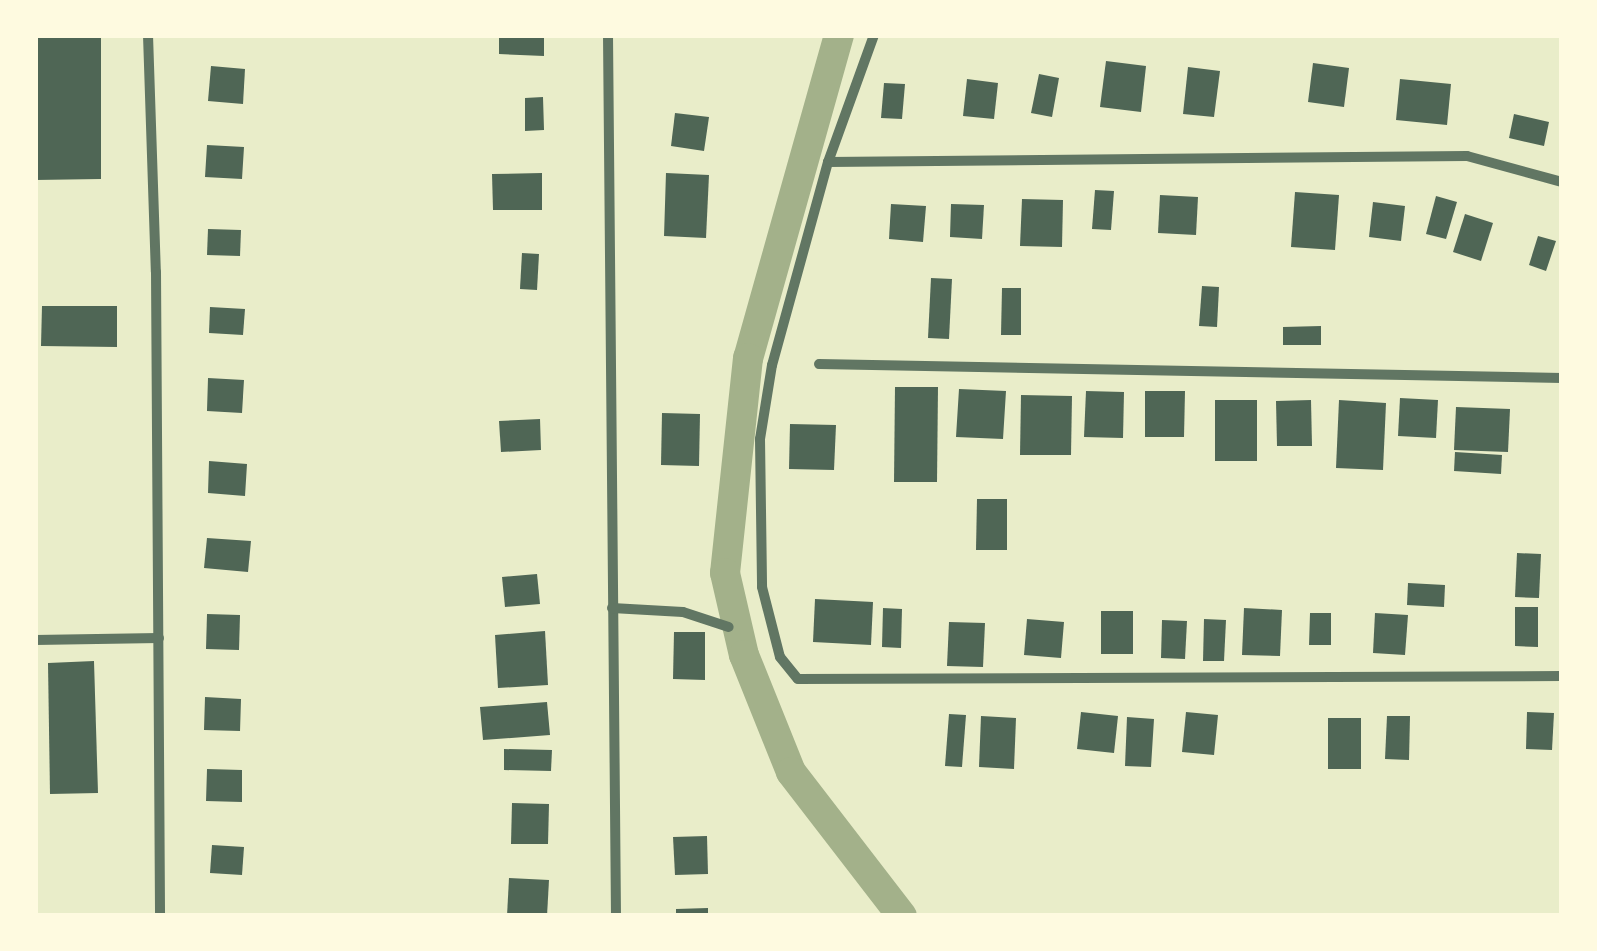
<!DOCTYPE html>
<style>
body{margin:0}
#map{position:relative;width:1597px;height:951px;overflow:hidden;background:#e9edc9;font-family:"Noto Sans",sans-serif}
div>[style]{position:absolute}
.canal>*{height:30px;margin:-15px;padding:0 15px;transform-origin:15px;border-radius:15px;background:#a3b18a}
.building>*{inset:0;background:#4f6655}
.minor>*{height:10px;margin:-5px;padding:0 5px;transform-origin:5px;border-radius:5px;background:#617663}
span{translate:-50% -50%;white-space:nowrap;text-align:center;line-height:1.15;-webkit-text-stroke:8px #fefae0;paint-order:stroke}
.frame{position:absolute;inset:0;border:38px solid #fefae0;pointer-events:none}
</style>
<div id="map">
<div class="canal">
<i style="left:839px;top:35px;width:336px;rotate:105.7deg"></i>
<i style="left:748px;top:358px;width:216px;rotate:96.1deg"></i>
<i style="left:725px;top:573px;width:84px;rotate:77deg"></i>
<i style="left:744px;top:655px;width:126px;rotate:68.1deg"></i>
<i style="left:791px;top:772px;width:182px;rotate:52.4deg"></i>
</div>
<div class="building">
<i style="clip-path:polygon(35px 35px,101px 35px,101px 179px,35px 180px)"></i>
<i style="clip-path:polygon(499px 35px,544px 35px,544px 56px,499px 54px)"></i>
<i style="clip-path:polygon(1106px 61px,1146px 66px,1141px 112px,1100px 107px)"></i>
<i style="clip-path:polygon(1313px 63px,1349px 68px,1344px 107px,1308px 102px)"></i>
<i style="clip-path:polygon(211px 66px,245px 69px,243px 104px,208px 101px)"></i>
<i style="clip-path:polygon(1188px 67px,1220px 71px,1214px 117px,1183px 114px)"></i>
<i style="clip-path:polygon(1039px 74px,1059px 78px,1052px 117px,1031px 113px)"></i>
<i style="clip-path:polygon(967px 79px,998px 83px,994px 119px,963px 116px)"></i>
<i style="clip-path:polygon(1400px 79px,1451px 84px,1447px 125px,1396px 120px)"></i>
<i style="clip-path:polygon(884px 83px,905px 84px,902px 119px,881px 118px)"></i>
<i style="clip-path:polygon(543px 97px,544px 130px,525px 131px,525px 98px)"></i>
<i style="clip-path:polygon(675px 113px,709px 117px,704px 151px,671px 146px)"></i>
<i style="clip-path:polygon(1514px 114px,1549px 122px,1544px 146px,1509px 138px)"></i>
<i style="clip-path:polygon(207px 145px,244px 147px,242px 179px,205px 177px)"></i>
<i style="clip-path:polygon(542px 173px,542px 210px,493px 210px,492px 174px)"></i>
<i style="clip-path:polygon(666px 173px,709px 175px,706px 238px,664px 236px)"></i>
<i style="clip-path:polygon(1095px 190px,1114px 191px,1111px 230px,1092px 229px)"></i>
<i style="clip-path:polygon(1295px 192px,1339px 195px,1335px 250px,1291px 247px)"></i>
<i style="clip-path:polygon(1160px 195px,1198px 197px,1196px 235px,1158px 233px)"></i>
<i style="clip-path:polygon(1436px 196px,1457px 202px,1446px 239px,1426px 234px)"></i>
<i style="clip-path:polygon(1022px 199px,1063px 200px,1062px 247px,1020px 246px)"></i>
<i style="clip-path:polygon(1373px 202px,1405px 206px,1401px 241px,1369px 237px)"></i>
<i style="clip-path:polygon(891px 204px,926px 206px,923px 242px,889px 239px)"></i>
<i style="clip-path:polygon(951px 204px,984px 205px,982px 239px,950px 237px)"></i>
<i style="clip-path:polygon(1465px 214px,1493px 223px,1481px 261px,1453px 252px)"></i>
<i style="clip-path:polygon(208px 229px,241px 230px,240px 256px,207px 255px)"></i>
<i style="clip-path:polygon(1538px 236px,1556px 241px,1546px 271px,1529px 265px)"></i>
<i style="clip-path:polygon(522px 253px,539px 254px,537px 290px,520px 289px)"></i>
<i style="clip-path:polygon(931px 278px,952px 279px,949px 339px,928px 338px)"></i>
<i style="clip-path:polygon(1202px 286px,1219px 287px,1217px 327px,1199px 326px)"></i>
<i style="clip-path:polygon(1002px 288px,1021px 288px,1021px 335px,1001px 335px)"></i>
<i style="clip-path:polygon(42px 306px,117px 306px,117px 347px,41px 346px)"></i>
<i style="clip-path:polygon(210px 307px,245px 309px,243px 335px,209px 333px)"></i>
<i style="clip-path:polygon(1321px 326px,1321px 345px,1283px 345px,1283px 327px)"></i>
<i style="clip-path:polygon(208px 378px,244px 380px,242px 413px,207px 411px)"></i>
<i style="clip-path:polygon(895px 387px,938px 387px,937px 482px,894px 482px)"></i>
<i style="clip-path:polygon(959px 389px,1006px 391px,1003px 439px,956px 437px)"></i>
<i style="clip-path:polygon(1086px 391px,1124px 392px,1123px 438px,1084px 437px)"></i>
<i style="clip-path:polygon(1145px 391px,1185px 391px,1184px 437px,1145px 437px)"></i>
<i style="clip-path:polygon(1021px 395px,1072px 396px,1071px 455px,1020px 455px)"></i>
<i style="clip-path:polygon(1400px 398px,1438px 400px,1436px 438px,1398px 436px)"></i>
<i style="clip-path:polygon(1215px 400px,1257px 400px,1257px 461px,1215px 461px)"></i>
<i style="clip-path:polygon(1311px 400px,1312px 446px,1277px 446px,1276px 401px)"></i>
<i style="clip-path:polygon(1339px 400px,1386px 403px,1383px 470px,1336px 468px)"></i>
<i style="clip-path:polygon(1456px 407px,1510px 409px,1508px 452px,1454px 450px)"></i>
<i style="clip-path:polygon(662px 413px,700px 414px,699px 466px,661px 465px)"></i>
<i style="clip-path:polygon(540px 419px,541px 450px,501px 452px,499px 421px)"></i>
<i style="clip-path:polygon(790px 424px,836px 425px,834px 470px,789px 469px)"></i>
<i style="clip-path:polygon(1455px 452px,1502px 455px,1501px 474px,1454px 471px)"></i>
<i style="clip-path:polygon(209px 461px,247px 464px,245px 496px,208px 493px)"></i>
<i style="clip-path:polygon(977px 499px,1007px 499px,1007px 550px,976px 550px)"></i>
<i style="clip-path:polygon(207px 538px,251px 541px,248px 572px,204px 568px)"></i>
<i style="clip-path:polygon(1517px 553px,1541px 554px,1539px 598px,1515px 597px)"></i>
<i style="clip-path:polygon(537px 574px,540px 604px,505px 607px,502px 577px)"></i>
<i style="clip-path:polygon(1408px 583px,1445px 585px,1444px 607px,1407px 605px)"></i>
<i style="clip-path:polygon(815px 599px,873px 602px,871px 645px,813px 642px)"></i>
<i style="clip-path:polygon(1515px 607px,1538px 607px,1538px 647px,1515px 646px)"></i>
<i style="clip-path:polygon(883px 608px,902px 609px,901px 648px,882px 647px)"></i>
<i style="clip-path:polygon(1244px 608px,1282px 610px,1280px 656px,1242px 655px)"></i>
<i style="clip-path:polygon(1101px 611px,1133px 611px,1133px 654px,1101px 654px)"></i>
<i style="clip-path:polygon(1310px 613px,1331px 613px,1331px 645px,1309px 645px)"></i>
<i style="clip-path:polygon(1375px 613px,1408px 615px,1405px 655px,1373px 653px)"></i>
<i style="clip-path:polygon(207px 614px,240px 615px,239px 650px,206px 649px)"></i>
<i style="clip-path:polygon(1027px 619px,1064px 622px,1061px 658px,1024px 655px)"></i>
<i style="clip-path:polygon(1204px 619px,1226px 620px,1224px 661px,1203px 661px)"></i>
<i style="clip-path:polygon(1162px 620px,1187px 621px,1185px 659px,1161px 658px)"></i>
<i style="clip-path:polygon(949px 622px,985px 623px,983px 667px,947px 666px)"></i>
<i style="clip-path:polygon(545px 631px,548px 685px,498px 688px,495px 635px)"></i>
<i style="clip-path:polygon(674px 632px,705px 632px,705px 680px,673px 679px)"></i>
<i style="clip-path:polygon(94px 661px,98px 793px,50px 794px,48px 663px)"></i>
<i style="clip-path:polygon(205px 697px,241px 699px,240px 731px,204px 730px)"></i>
<i style="clip-path:polygon(547px 702px,550px 735px,483px 740px,480px 707px)"></i>
<i style="clip-path:polygon(1081px 712px,1118px 716px,1114px 753px,1077px 749px)"></i>
<i style="clip-path:polygon(1186px 712px,1218px 715px,1214px 755px,1182px 752px)"></i>
<i style="clip-path:polygon(1527px 712px,1554px 713px,1552px 750px,1526px 749px)"></i>
<i style="clip-path:polygon(949px 714px,966px 715px,962px 767px,945px 766px)"></i>
<i style="clip-path:polygon(981px 716px,1016px 718px,1014px 769px,979px 767px)"></i>
<i style="clip-path:polygon(1387px 716px,1410px 716px,1409px 760px,1385px 759px)"></i>
<i style="clip-path:polygon(1127px 717px,1154px 719px,1151px 767px,1125px 766px)"></i>
<i style="clip-path:polygon(1328px 718px,1361px 718px,1361px 769px,1328px 769px)"></i>
<i style="clip-path:polygon(504px 749px,552px 750px,551px 771px,504px 770px)"></i>
<i style="clip-path:polygon(207px 769px,242px 770px,242px 802px,206px 801px)"></i>
<i style="clip-path:polygon(512px 803px,549px 804px,548px 844px,511px 844px)"></i>
<i style="clip-path:polygon(707px 836px,708px 874px,675px 875px,673px 837px)"></i>
<i style="clip-path:polygon(212px 845px,244px 847px,242px 875px,210px 873px)"></i>
<i style="clip-path:polygon(509px 878px,549px 880px,547px 916px,507px 916px)"></i>
<i style="clip-path:polygon(708px 908px,708px 916px,676px 916px,676px 909px)"></i>
</div>
<div class="minor">
<i style="left:148px;top:35px;width:237px;rotate:88.1deg"></i>
<i style="left:156px;top:272px;width:644px;rotate:89.64deg"></i>
<i style="left:608px;top:35px;width:881px;rotate:89.48deg"></i>
<i style="left:874px;top:35px;width:135px;rotate:109.9deg"></i>
<i style="left:828px;top:162px;width:211px;rotate:105.4deg"></i>
<i style="left:772px;top:365px;width:75px;rotate:99.2deg"></i>
<i style="left:760px;top:439px;width:148px;rotate:89.2deg"></i>
<i style="left:762px;top:587px;width:72px;rotate:75.6deg"></i>
<i style="left:780px;top:657px;width:28px;rotate:51deg"></i>
<i style="left:798px;top:679px;width:764px;rotate:-0.22deg"></i>
<i style="left:828px;top:162px;width:639px;rotate:-0.54deg"></i>
<i style="left:1467px;top:156px;width:98px;rotate:15.3deg"></i>
<i style="left:819px;top:364px;width:743px;rotate:1.08deg"></i>
<i style="left:612px;top:608px;width:71px;rotate:3.2deg"></i>
<i style="left:683px;top:612px;width:48px;rotate:18.1deg"></i>
<i style="left:35px;top:640px;width:124px;rotate:-0.9deg"></i>
</div>
<div class="frame"></div>
</div>
